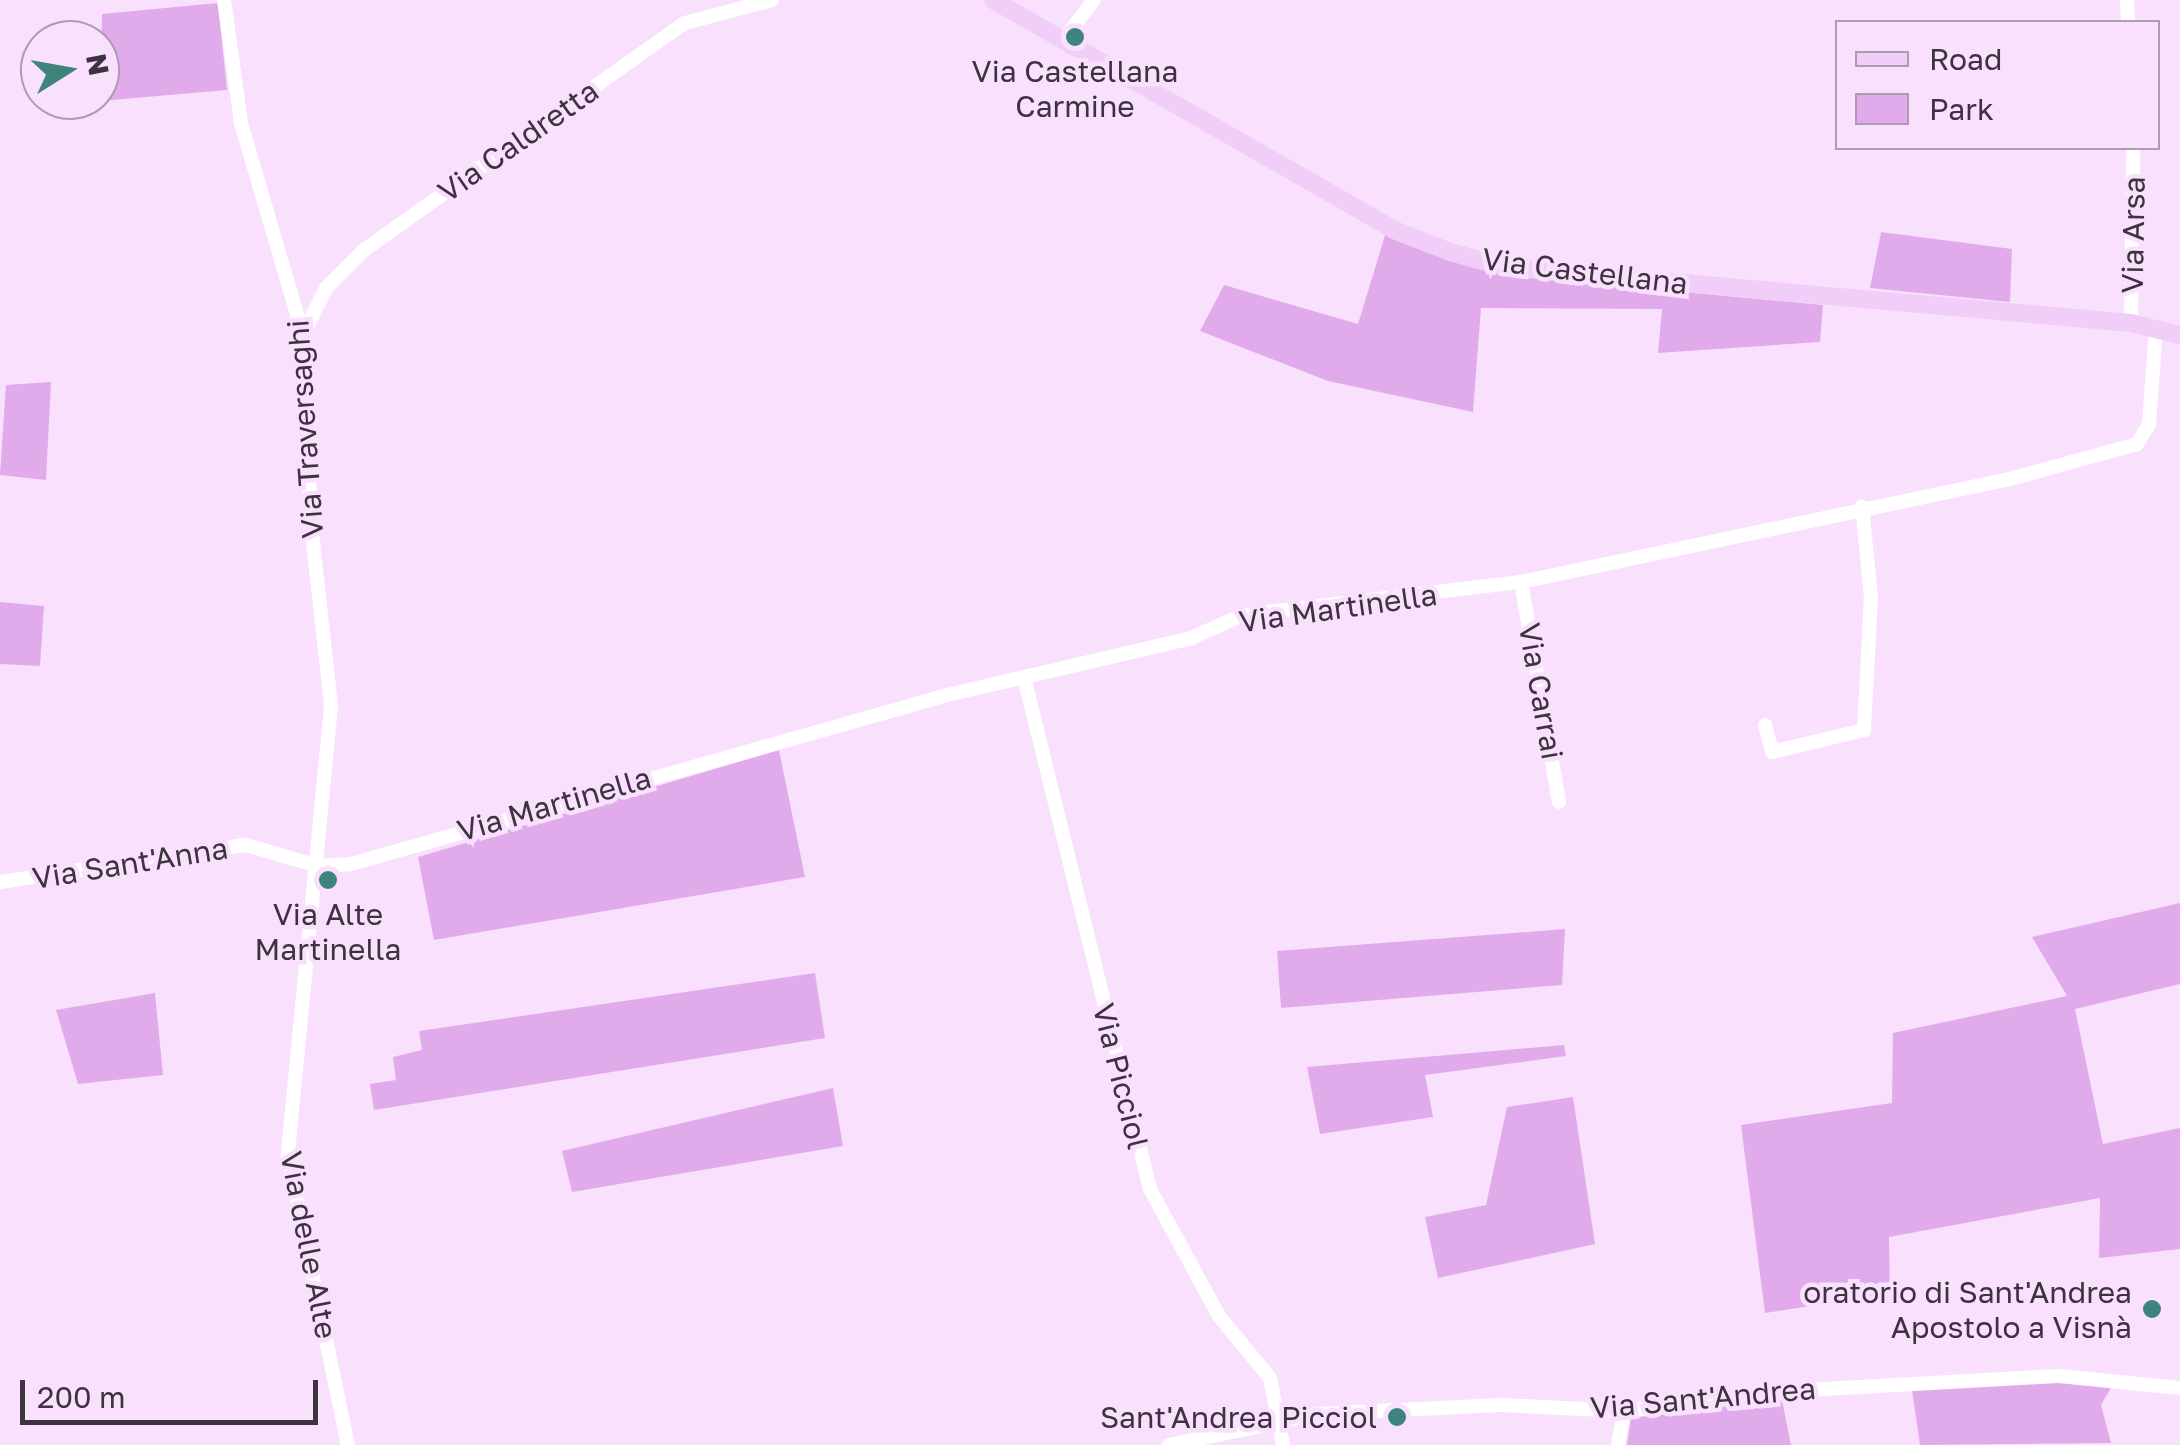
<!DOCTYPE html>
<meta charset="utf-8">
<style>
body{margin:0}
#map{position:relative;width:2180px;height:1445px;overflow:hidden;background:#f9e0fd;font-family:"Golos Text",sans-serif}
div>[style]{position:absolute}
.green>*{inset:0;background:#e1abeb}
.minor>*{height:14px;margin:-7px;padding:0 7px;transform-origin:7px;border-radius:7px;background:#fff}
.major>*{height:18px;margin:-9px;padding:0 9px;transform-origin:9px;border-radius:9px;background:#f1cef8}
.dots>*{width:28px;height:28px;translate:-50% -50%;box-sizing:border-box;border:5px solid #f9e0fd;border-radius:50%}
span{translate:-50% -50%;white-space:nowrap;text-align:center;line-height:1.15;-webkit-text-stroke:9px #f9e0fd;paint-order:stroke}
.poi-label{font-size:30px;color:#3d333f}
.right{translate:-100% -50%;text-align:right}
.street-label{font-size:30px;color:#3d333f}
.legend{position:absolute;left:1835px;top:20px;width:325px;height:130px;box-sizing:border-box;background:#f9e0fd;border:2px solid #ae9bb1;margin:0;padding:12px 18px;list-style:none;font-size:30px;color:#3d333f}
.legend li{display:flex;align-items:center;gap:20px;height:50px}
.legend b{width:50px;border:2px solid #ae9bb1}
.north{position:absolute;left:20px;top:20px;width:100px;height:100px;box-sizing:border-box;background:#f9e0fd;border:2px solid #ae9bb1;border-radius:50%;rotate:79deg;font-size:28px;font-weight:700;line-height:40px;text-align:center;color:#3d333f}
.north::after{content:'';display:block;margin:auto;width:35px;height:45px;background:#3e847d;clip-path:polygon(50% 0,100% 100%,50% 72%,0 100%)}
.scale{position:absolute;left:20px;top:1380px;width:298px;height:45px;box-sizing:border-box;border:5px solid #3d333f;border-top:0;padding-left:12px;font-size:30px;line-height:35px;white-space:nowrap;color:#3d333f;-webkit-text-stroke:8px #f9e0fd;paint-order:stroke}
</style>
<div id="map">
<div class="green">
<i style="clip-path:polygon(218px 3px,227px 90px,100px 101px,102px 14px)"></i>
<i style="clip-path:polygon(1386px 232px,1520px 277px,1823px 305px,1820px 342px,1658px 353px,1662px 309px,1481px 308px,1473px 412px,1328px 381px,1200px 331px,1224px 285px,1358px 324px)"></i>
<i style="clip-path:polygon(1881px 232px,2012px 249px,2010px 302px,1870px 288px)"></i>
<i style="clip-path:polygon(51px 382px,46px 480px,0 475px,6px 385px)"></i>
<i style="clip-path:polygon(0 602px,44px 606px,40px 666px,0 664px)"></i>
<i style="clip-path:polygon(779px 750px,805px 877px,434px 940px,418px 857px)"></i>
<i style="clip-path:polygon(2180px 903px,2180px 984px,2075px 1009px,2103px 1144px,2180px 1128px,2180px 1249px,2099px 1258px,2100px 1198px,1889px 1237px,1890px 1294px,1765px 1313px,1741px 1125px,1892px 1103px,1893px 1033px,2067px 996px,2032px 937px)"></i>
<i style="clip-path:polygon(1565px 929px,1562px 985px,1281px 1008px,1277px 951px)"></i>
<i style="clip-path:polygon(815px 973px,825px 1038px,374px 1110px,370px 1084px,396px 1080px,393px 1057px,422px 1050px,419px 1031px)"></i>
<i style="clip-path:polygon(155px 993px,163px 1075px,78px 1084px,56px 1010px)"></i>
<i style="clip-path:polygon(1564px 1045px,1566px 1056px,1425px 1075px,1433px 1117px,1320px 1134px,1307px 1067px)"></i>
<i style="clip-path:polygon(833px 1088px,843px 1146px,572px 1192px,562px 1151px)"></i>
<i style="clip-path:polygon(1573px 1097px,1595px 1244px,1438px 1278px,1425px 1217px,1486px 1205px,1507px 1107px)"></i>
<i style="clip-path:polygon(2057px 1382px,2112px 1386px,2101px 1405px,2111px 1443px,1920px 1445px,1912px 1390px)"></i>
<i style="clip-path:polygon(1782px 1400px,1791px 1445px,1627px 1445px,1631px 1418px)"></i>
</div>
<div class="minor">
<i style="left:224px;top:0;width:124px;rotate:82.1deg"></i>
<i style="left:241px;top:123px;width:221px;rotate:73.7deg"></i>
<i style="left:303px;top:335px;width:189px;rotate:87.6deg"></i>
<i style="left:311px;top:524px;width:183px;rotate:83.7deg"></i>
<i style="left:331px;top:706px;width:452px;rotate:95.5deg"></i>
<i style="left:288px;top:1156px;width:295px;rotate:78.3deg"></i>
<i style="left:2127px;top:0;width:22px;rotate:87deg"></i>
<i style="left:1064px;top:39px;width:49px;rotate:-52.4deg"></i>
<i style="left:2131px;top:323px;width:175px;rotate:-89.3deg"></i>
<i style="left:303px;top:335px;width:52px;rotate:-63.9deg"></i>
<i style="left:326px;top:288px;width:54px;rotate:-45deg"></i>
<i style="left:364px;top:250px;width:393px;rotate:-35.3deg"></i>
<i style="left:685px;top:23px;width:90px;rotate:-14.8deg"></i>
<i style="left:1521px;top:582px;width:223px;rotate:80.2deg"></i>
<i style="left:1024px;top:677px;width:527px;rotate:76.17deg"></i>
<i style="left:1150px;top:1189px;width:145px;rotate:61.5deg"></i>
<i style="left:1219px;top:1316px;width:80px;rotate:50.6deg"></i>
<i style="left:1270px;top:1378px;width:68px;rotate:79deg"></i>
<i style="left:1765px;top:725px;width:28px;rotate:75deg"></i>
<i style="left:1772px;top:752px;width:95px;rotate:-13.4deg"></i>
<i style="left:1864px;top:730px;width:132px;rotate:-87deg"></i>
<i style="left:1871px;top:598px;width:92px;rotate:-95.6deg"></i>
<i style="left:0;top:882px;width:249px;rotate:-8.6deg"></i>
<i style="left:246px;top:845px;width:75px;rotate:16.3deg"></i>
<i style="left:318px;top:866px;width:33px;rotate:-3deg"></i>
<i style="left:351px;top:864px;width:619px;rotate:-15.83deg"></i>
<i style="left:947px;top:695px;width:251px;rotate:-13.1deg"></i>
<i style="left:1191px;top:638px;width:57px;rotate:-23.9deg"></i>
<i style="left:1243px;top:615px;width:280px;rotate:-6.8deg"></i>
<i style="left:1521px;top:582px;width:500px;rotate:-11.9deg"></i>
<i style="left:2010px;top:479px;width:132px;rotate:-15.4deg"></i>
<i style="left:2137px;top:444px;width:23px;rotate:-59deg"></i>
<i style="left:2149px;top:424px;width:95px;rotate:-85.8deg"></i>
<i style="left:1169px;top:1445px;width:151px;rotate:-11.8deg"></i>
<i style="left:1317px;top:1414px;width:184px;rotate:-2.8deg"></i>
<i style="left:1501px;top:1405px;width:123px;rotate:2.8deg"></i>
<i style="left:1624px;top:1411px;width:166px;rotate:-6.9deg"></i>
<i style="left:1789px;top:1391px;width:270px;rotate:-3.2deg"></i>
<i style="left:2059px;top:1376px;width:122px;rotate:5.7deg"></i>
<i style="left:1618px;top:1445px;width:35px;rotate:-80deg"></i>
</div>
<div class="major">
<i style="left:993px;top:0;width:462px;rotate:29.8deg"></i>
<i style="left:1394px;top:230px;width:60px;rotate:21.4deg"></i>
<i style="left:1450px;top:252px;width:56px;rotate:15.5deg"></i>
<i style="left:1504px;top:267px;width:629px;rotate:5.1deg"></i>
<i style="left:2131px;top:323px;width:50px;rotate:13.8deg"></i>
</div>
<div class="dots">
<i style="left:1075px;top:37px;background:#3e847d"></i>
<i style="left:328px;top:880px;background:#3e847d"></i>
<i style="left:2152px;top:1309px;background:#3e847d"></i>
<i style="left:1397px;top:1417px;background:#3e847d"></i>
</div>
<div class="poi-label">
<span style="left:1075px;top:88px">Via Castellana<br>Carmine</span>
<span style="left:328px;top:931px">Via Alte<br>Martinella</span>
<span class="right" style="left:2132px;top:1309px">oratorio di Sant'Andrea<br>Apostolo a Visnà</span>
<span class="right" style="left:1377px;top:1417px">Sant'Andrea Picciol</span>
</div>
<div class="street-label">
<span style="left:518px;top:141px;rotate:-35deg">Via Caldretta</span>
<span style="left:2133px;top:235px;rotate:-89deg">Via Arsa</span>
<span style="left:1585px;top:271px;rotate:7deg">Via Castellana</span>
<span style="left:305px;top:429px;rotate:-94deg">Via Traversaghi</span>
<span style="left:1338px;top:608px;rotate:-8deg">Via Martinella</span>
<span style="left:1541px;top:691px;rotate:80deg">Via Carrai</span>
<span style="left:554px;top:804px;rotate:-16deg">Via Martinella</span>
<span style="left:130px;top:863px;rotate:-9deg">Via Sant'Anna</span>
<span style="left:1121px;top:1076px;rotate:76deg">Via Picciol</span>
<span style="left:309px;top:1245px;rotate:79deg">Via delle Alte</span>
<span style="left:1703px;top:1398px;rotate:-5deg">Via Sant'Andrea</span>
</div>
<ul class="legend">
<li><b style="height:12px;background:#f1cef8"></b>Road</li>
<li><b style="height:28px;background:#e1abeb"></b>Park</li>
</ul>
<div class="north">N</div>
<div class="scale">200 m</div>
</div>
